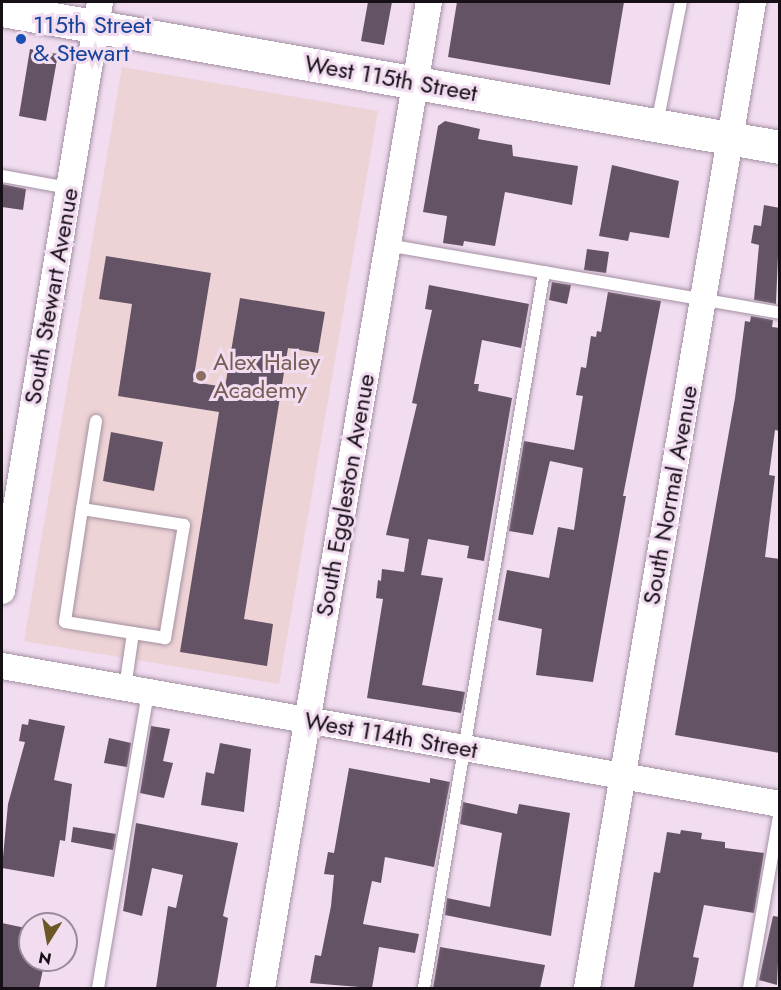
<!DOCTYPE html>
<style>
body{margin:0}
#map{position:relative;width:781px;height:990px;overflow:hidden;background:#f1dcf0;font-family:Jost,sans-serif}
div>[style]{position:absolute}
.education>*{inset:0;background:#edd3d5}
.building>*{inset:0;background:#645364}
.roads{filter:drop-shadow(0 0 2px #a491a3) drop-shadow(0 0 2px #a491a3)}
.lane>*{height:12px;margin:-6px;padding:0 6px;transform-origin:6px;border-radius:6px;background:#fff}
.street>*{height:26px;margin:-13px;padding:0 13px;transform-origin:13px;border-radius:13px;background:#fff}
.secondary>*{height:33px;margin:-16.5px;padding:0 16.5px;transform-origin:16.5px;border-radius:16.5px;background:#fff}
.dots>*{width:16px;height:16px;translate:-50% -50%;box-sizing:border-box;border:3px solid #f1dcf0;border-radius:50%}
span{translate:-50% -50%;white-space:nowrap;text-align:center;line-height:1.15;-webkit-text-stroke:6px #f1dcf0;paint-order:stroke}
.transit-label{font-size:24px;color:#164399}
.left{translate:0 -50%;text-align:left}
.street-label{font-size:24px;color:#160f16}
.education-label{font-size:24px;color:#785e54}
.frame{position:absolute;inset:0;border:3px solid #160f16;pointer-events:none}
.north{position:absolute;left:18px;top:912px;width:60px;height:60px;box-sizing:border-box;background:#f1dcf0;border:2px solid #998a99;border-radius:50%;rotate:191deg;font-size:16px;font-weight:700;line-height:24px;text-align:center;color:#160f16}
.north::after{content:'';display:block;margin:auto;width:21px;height:27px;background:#6c5726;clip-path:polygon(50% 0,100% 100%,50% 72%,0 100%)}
</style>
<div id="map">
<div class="education">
<i style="clip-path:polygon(122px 67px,378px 111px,279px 684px,24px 641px)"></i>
</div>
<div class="building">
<i style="clip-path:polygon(368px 2px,392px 2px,384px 45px,361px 41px)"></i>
<i style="clip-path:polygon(457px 2px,624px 2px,610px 85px,448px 57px)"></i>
<i style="clip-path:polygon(30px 49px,58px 54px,46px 121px,19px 116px)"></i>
<i style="clip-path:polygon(445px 121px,480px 129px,478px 139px,512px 145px,513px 156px,578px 166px,572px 205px,505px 192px,495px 246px,464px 241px,463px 246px,443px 243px,447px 216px,423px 212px,438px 126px)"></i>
<i style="clip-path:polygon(612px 165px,679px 181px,669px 238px,630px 232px,628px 241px,599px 236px)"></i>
<i style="clip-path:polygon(2px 184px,26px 189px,23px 210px,2px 207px)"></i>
<i style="clip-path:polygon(764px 205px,780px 208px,776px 304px,754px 300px,759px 245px,751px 243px,754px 225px,761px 226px)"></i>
<i style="clip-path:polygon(587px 249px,609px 252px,606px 273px,584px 270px)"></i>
<i style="clip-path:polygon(106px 256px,211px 273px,193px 382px,225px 387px,240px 298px,325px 312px,318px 353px,288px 348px,244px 619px,273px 624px,267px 666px,180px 652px,219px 412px,118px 396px,132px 304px,99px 299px)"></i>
<i style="clip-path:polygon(552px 282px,571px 285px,567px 304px,549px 300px)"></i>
<i style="clip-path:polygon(429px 285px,529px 304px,521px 348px,482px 340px,474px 384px,479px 384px,478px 391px,512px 398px,484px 561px,467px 558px,469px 546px,428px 539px,421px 575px,443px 578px,422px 685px,465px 692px,461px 713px,367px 698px,383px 599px,376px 598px,378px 580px,381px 581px,382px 569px,404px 572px,409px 539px,386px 535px,417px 404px,412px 403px,432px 310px,425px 309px)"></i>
<i style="clip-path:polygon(608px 292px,661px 301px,623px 496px,626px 496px,593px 682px,536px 675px,542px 629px,498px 620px,507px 570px,549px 578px,558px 527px,574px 530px,583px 468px,550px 461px,533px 535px,509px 531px,524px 441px,574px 450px,583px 396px,576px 395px,581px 367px,586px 368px,591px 336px,596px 337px,597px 331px,601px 332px)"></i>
<i style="clip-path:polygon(751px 316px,773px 320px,772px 327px,780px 328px,780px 431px,775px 430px,769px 475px,775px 476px,765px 557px,780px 559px,780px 753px,675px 735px,735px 398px,745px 321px,750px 322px)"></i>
<i style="clip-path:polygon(111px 432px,163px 442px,154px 491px,103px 481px)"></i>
<i style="clip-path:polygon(29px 719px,65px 726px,54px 780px,72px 784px,65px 841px,60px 840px,54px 877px,2px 868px,8px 804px,25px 742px,19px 741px,22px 724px,28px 725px)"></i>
<i style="clip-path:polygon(151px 726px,170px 729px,163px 761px,173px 763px,164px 798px,140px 793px)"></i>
<i style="clip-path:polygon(109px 738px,131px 743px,127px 767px,104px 763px)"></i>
<i style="clip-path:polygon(220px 743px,251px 749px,244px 812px,201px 805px,206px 772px,214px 774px)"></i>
<i style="clip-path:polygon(349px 768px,430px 783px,430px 778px,450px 782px,434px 867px,385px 857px,381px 883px,372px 881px,363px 924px,419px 934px,415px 953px,379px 947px,372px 988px,310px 983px,315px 955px,321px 956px,331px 906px,334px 875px,324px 874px,328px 852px,334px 853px)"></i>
<i style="clip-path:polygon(463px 802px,517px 814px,519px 804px,570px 813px,551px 936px,445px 915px,447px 898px,490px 907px,496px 869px,502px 833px,460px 824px)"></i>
<i style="clip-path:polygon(136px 823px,238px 843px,223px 916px,228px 918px,216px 988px,156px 988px,168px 906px,176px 908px,183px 875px,152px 868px,142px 916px,123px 911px)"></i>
<i style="clip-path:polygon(73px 827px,116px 834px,113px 850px,71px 842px)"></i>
<i style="clip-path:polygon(681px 830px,702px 833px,701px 839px,725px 842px,725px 848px,764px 853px,754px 913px,704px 905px,693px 957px,699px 958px,693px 988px,634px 988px,654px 872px,660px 873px,667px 832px,680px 834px)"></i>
<i style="clip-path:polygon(773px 916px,780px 917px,777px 985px,759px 980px)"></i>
<i style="clip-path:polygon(2px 923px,30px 929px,30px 960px,45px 960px,39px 988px,2px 988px)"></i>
<i style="clip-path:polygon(440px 947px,545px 965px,540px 988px,433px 988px)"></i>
</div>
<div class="roads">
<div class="lane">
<i style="left:657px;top:124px;width:124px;rotate:-78.9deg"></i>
<i style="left:2px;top:176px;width:68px;rotate:10.2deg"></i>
<i style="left:387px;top:245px;width:399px;rotate:9.8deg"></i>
<i style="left:96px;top:421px;width:89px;rotate:99deg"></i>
<i style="left:82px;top:509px;width:103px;rotate:8.9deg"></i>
<i style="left:184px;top:525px;width:115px;rotate:99.5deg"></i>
<i style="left:165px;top:638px;width:32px;rotate:-171deg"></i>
<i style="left:133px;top:633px;width:56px;rotate:98.3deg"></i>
<i style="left:82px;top:509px;width:114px;rotate:98.6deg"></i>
<i style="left:65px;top:622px;width:69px;rotate:9.2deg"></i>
<i style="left:98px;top:988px;width:300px;rotate:-80.4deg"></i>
<i style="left:424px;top:988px;width:726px;rotate:-80.49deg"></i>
<i style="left:749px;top:988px;width:180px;rotate:-80.1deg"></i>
</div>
<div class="street">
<i style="left:2px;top:591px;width:597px;rotate:-80.55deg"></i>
<i style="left:2px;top:666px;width:790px;rotate:10.06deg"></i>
<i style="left:262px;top:988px;width:1000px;rotate:-80.39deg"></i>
<i style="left:587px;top:988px;width:1000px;rotate:-80.44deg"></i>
</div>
<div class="secondary">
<i style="left:2px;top:10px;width:790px;rotate:9.99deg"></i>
</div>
</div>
<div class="dots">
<i style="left:21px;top:39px;background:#1a4fb4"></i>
<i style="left:201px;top:376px;background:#8d6e63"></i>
</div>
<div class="transit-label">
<span class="left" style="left:33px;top:39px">115th Street<br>&amp; Stewart</span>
</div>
<div class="street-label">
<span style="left:391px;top:78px;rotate:10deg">West 115th Street</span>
<span style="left:51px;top:296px;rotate:-80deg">South Stewart Avenue</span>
<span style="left:345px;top:495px;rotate:-80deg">South Eggleston Avenue</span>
<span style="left:670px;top:495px;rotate:-80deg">South Normal Avenue</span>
<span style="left:391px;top:735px;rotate:10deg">West 114th Street</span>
</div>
<div class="education-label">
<span class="left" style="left:213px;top:376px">Alex Haley<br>Academy</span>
</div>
<div class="frame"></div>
<div class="north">N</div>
</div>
